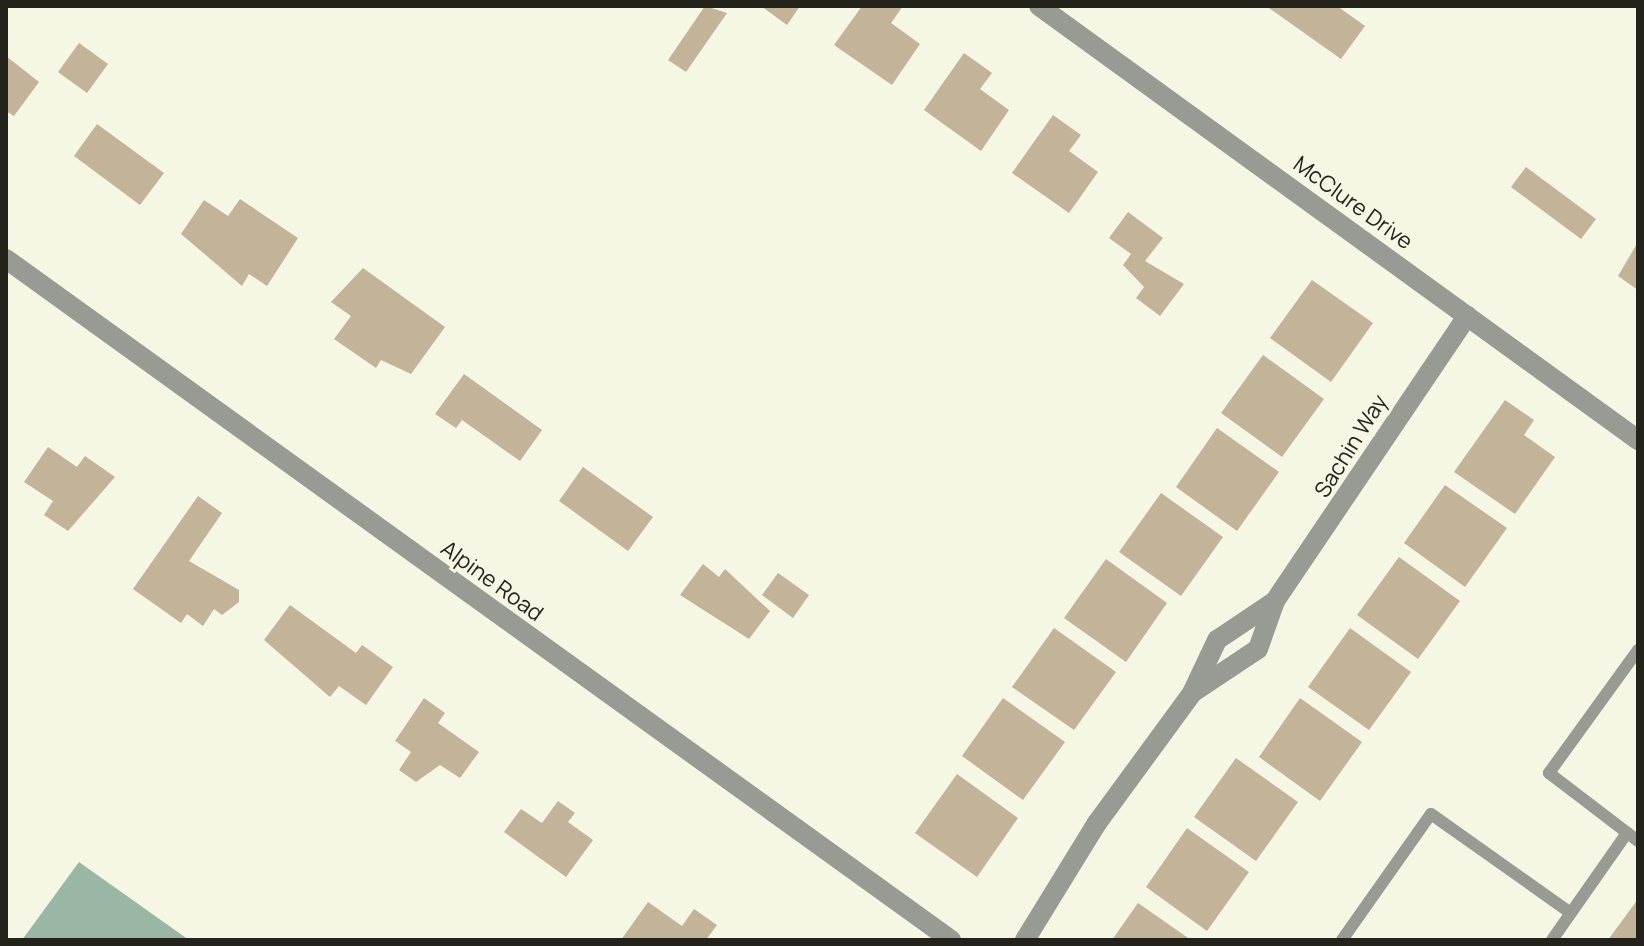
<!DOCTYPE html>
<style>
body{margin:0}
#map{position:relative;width:1644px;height:946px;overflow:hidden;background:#f6f6e5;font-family:Manrope,sans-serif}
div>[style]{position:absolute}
.water>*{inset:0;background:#99b7a4}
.building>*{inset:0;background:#c3b398}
.service>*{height:12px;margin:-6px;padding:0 6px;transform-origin:6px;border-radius:6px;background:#979b94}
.minor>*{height:20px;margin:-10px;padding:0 10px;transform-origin:10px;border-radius:10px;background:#979b94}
span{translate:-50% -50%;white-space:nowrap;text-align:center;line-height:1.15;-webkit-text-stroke:6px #f6f6e5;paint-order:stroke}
.street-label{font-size:22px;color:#23231c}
.frame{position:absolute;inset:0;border:8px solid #23231c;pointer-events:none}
</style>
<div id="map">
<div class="water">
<i style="clip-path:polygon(79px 862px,189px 940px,22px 940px)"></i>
</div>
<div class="building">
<i style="clip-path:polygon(705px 6px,727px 13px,686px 72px,668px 60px)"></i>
<i style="clip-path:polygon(761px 6px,800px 6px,787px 25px)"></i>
<i style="clip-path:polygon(862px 6px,903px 6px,891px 23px,920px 44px,892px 85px,834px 45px)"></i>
<i style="clip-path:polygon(1266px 6px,1337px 6px,1365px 26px,1341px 59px)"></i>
<i style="clip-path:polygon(79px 43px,108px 64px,87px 93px,58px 72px)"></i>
<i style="clip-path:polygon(964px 53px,992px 73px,980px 89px,1009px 110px,981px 151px,924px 110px)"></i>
<i style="clip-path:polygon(6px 56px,39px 82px,14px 116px,6px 111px)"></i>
<i style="clip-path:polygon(1053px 115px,1081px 135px,1069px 151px,1098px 172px,1069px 213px,1012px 173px)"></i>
<i style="clip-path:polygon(97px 124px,164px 173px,140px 205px,74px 156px)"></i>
<i style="clip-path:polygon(1526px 167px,1596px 219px,1581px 239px,1511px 187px)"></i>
<i style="clip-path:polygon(240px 199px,298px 238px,267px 286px,249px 274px,242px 286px,181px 234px,204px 200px,228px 216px)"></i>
<i style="clip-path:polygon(1128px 212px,1163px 238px,1145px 261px,1184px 284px,1160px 316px,1136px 298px,1144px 287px,1123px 265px,1131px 254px,1109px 238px)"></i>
<i style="clip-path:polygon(1638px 242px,1638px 290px,1618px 276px)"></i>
<i style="clip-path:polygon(363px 268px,445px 327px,411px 374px,381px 360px,376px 368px,334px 339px,351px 316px,331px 302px)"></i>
<i style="clip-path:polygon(1312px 280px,1373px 323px,1331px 382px,1270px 338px)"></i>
<i style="clip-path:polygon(1263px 355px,1324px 399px,1282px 457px,1221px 413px)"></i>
<i style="clip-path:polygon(464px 374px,542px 430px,520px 461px,462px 420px,456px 428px,435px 414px)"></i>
<i style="clip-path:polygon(1505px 400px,1534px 420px,1524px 435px,1555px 457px,1515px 514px,1454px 472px)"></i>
<i style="clip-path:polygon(1217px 428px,1279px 472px,1237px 531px,1176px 487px)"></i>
<i style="clip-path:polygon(48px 447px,77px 467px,85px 456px,115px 477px,68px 531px,44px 515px,53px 501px,24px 482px)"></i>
<i style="clip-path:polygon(583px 467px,653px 517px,628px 551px,559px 501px)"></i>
<i style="clip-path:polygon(1445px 485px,1507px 528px,1465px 587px,1404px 543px)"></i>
<i style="clip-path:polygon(1161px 493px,1223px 537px,1181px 596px,1119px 552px)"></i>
<i style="clip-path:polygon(198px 496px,222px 513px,189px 561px,239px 590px,239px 602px,222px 615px,214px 609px,203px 626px,187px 614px,181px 623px,133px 589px)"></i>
<i style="clip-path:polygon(1399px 557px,1460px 601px,1418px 659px,1357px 615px)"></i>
<i style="clip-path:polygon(1106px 559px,1167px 603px,1126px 662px,1064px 618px)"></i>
<i style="clip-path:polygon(703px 564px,719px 577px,725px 569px,770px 611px,749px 639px,680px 595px)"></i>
<i style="clip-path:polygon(778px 573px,809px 595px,793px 618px,762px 595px)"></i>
<i style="clip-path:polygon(290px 605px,356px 653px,362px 645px,393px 667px,366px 705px,339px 686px,330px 697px,264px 640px)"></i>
<i style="clip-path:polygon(1054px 628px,1116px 672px,1074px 730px,1012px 687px)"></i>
<i style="clip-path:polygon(1350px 628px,1411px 672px,1369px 730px,1308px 687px)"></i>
<i style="clip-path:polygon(424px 698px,445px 713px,438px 723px,479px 752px,460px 778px,440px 765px,416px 782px,399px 770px,411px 752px,395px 741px)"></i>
<i style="clip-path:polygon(1003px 698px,1065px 742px,1023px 800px,962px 756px)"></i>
<i style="clip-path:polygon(1300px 698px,1362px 742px,1320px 801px,1259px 757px)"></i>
<i style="clip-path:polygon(1236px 758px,1298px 802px,1256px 861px,1194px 817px)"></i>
<i style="clip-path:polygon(957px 774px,1018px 818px,977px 877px,915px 833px)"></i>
<i style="clip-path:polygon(558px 801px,575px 813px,568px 822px,593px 840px,566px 877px,504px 832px,521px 809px,542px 823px)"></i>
<i style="clip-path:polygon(1187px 828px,1249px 872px,1207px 931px,1146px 887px)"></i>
<i style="clip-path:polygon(1638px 899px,1638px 940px,1608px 940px)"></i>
<i style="clip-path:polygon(648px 902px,682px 926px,694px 909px,717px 925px,706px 940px,621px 940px)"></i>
<i style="clip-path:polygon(1138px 903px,1191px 940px,1112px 940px)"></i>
</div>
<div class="service">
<i style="left:1638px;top:650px;width:152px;rotate:125.9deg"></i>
<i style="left:1549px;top:773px;width:112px;rotate:37.4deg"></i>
<i style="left:1342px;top:940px;width:154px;rotate:-54.8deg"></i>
<i style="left:1431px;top:814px;width:171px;rotate:35.3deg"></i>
<i style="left:1552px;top:940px;width:131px;rotate:-55deg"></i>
</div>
<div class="minor">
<i style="left:1039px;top:6px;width:740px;rotate:35.92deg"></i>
<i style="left:6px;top:259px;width:1165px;rotate:35.78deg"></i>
<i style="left:1192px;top:693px;width:79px;rotate:-33.7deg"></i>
<i style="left:1258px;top:649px;width:51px;rotate:-70.5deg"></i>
<i style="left:1275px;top:601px;width:344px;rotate:-56deg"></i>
<i style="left:1025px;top:940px;width:137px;rotate:-58.4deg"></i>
<i style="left:1097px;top:823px;width:161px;rotate:-53.8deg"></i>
<i style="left:1192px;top:693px;width:59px;rotate:-64.7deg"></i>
<i style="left:1217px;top:640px;width:70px;rotate:-33.9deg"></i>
</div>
<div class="street-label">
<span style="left:1353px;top:203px;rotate:36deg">McClure Drive</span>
<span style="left:1351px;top:446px;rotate:-58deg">Sachin Way</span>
<span style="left:492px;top:581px;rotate:36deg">Alpine Road</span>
</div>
<div class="frame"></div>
</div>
